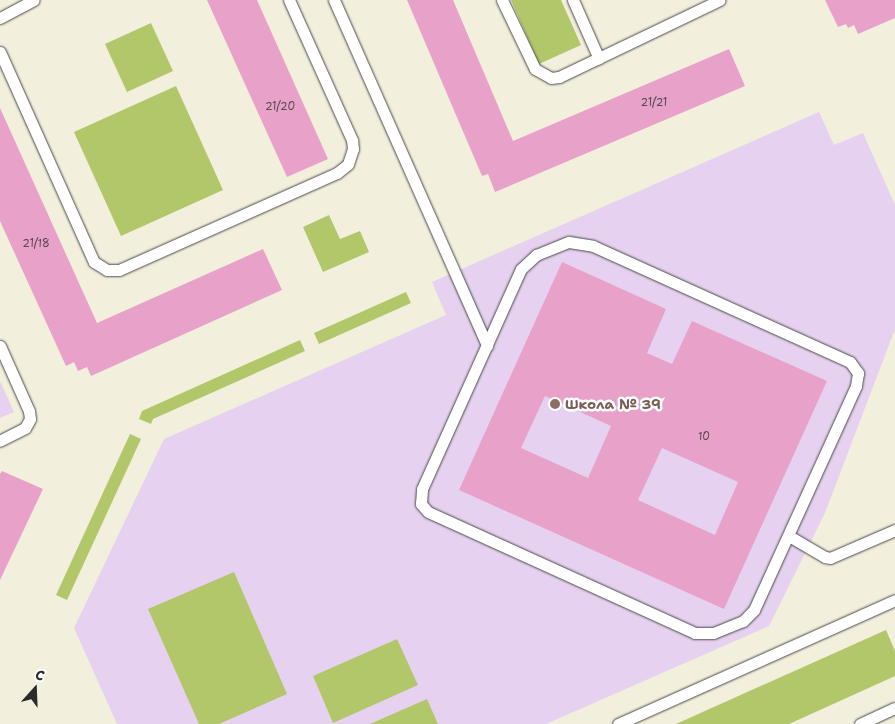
<!DOCTYPE html>
<meta charset="utf-8">
<style>
body{margin:0}
#map{position:relative;width:895px;height:724px;overflow:hidden;background:#f2efdd;font-family:"Shantell Sans",sans-serif}
div>[style]{position:absolute}
.built>*{inset:0;background:#e6d2f0}
.green>*{inset:0;background:#b2c66a}
.building>*{inset:0;background:#e8a1c9}
.roads{filter:drop-shadow(0 0 1px #494846) drop-shadow(0 0 1px #494846)}
.service>*{height:11px;margin:-5.5px;padding:0 5.5px;transform-origin:5.5px;border-radius:5.5px;background:#fff}
.dots>*{width:14px;height:14px;translate:-50% -50%;box-sizing:border-box;border:2px solid #fff;border-radius:50%}
span{translate:-50% -50%;white-space:nowrap;text-align:center;line-height:1.15;-webkit-text-stroke:5px #fff;paint-order:stroke}
.number-label{font-size:11px;color:#5a4852}
.number-label span{-webkit-text-stroke-width:0}
.education-label{font-size:14px;color:#785e54;font-weight:700}
.left{translate:0 -50%;text-align:left}
.north{position:absolute;left:10px;top:664px;width:50px;height:50px;-webkit-text-stroke:4px #fff;paint-order:stroke;rotate:20deg;font-size:14px;font-weight:700;line-height:20px;text-align:center;color:#2b2b2b}
.north::after{content:'';display:block;margin:auto;width:18px;height:22px;background:#2b2b2b;clip-path:polygon(50% 0,100% 100%,50% 72%,0 100%)}
</style>
<div id="map">
<div class="built">
<i style="clip-path:polygon(819px 112px,834px 145px,863px 133px,895px 205px,895px 329px,825px 513px,769px 626px,546px 724px,117px 724px,74px 628px,164px 439px,446px 315px,432px 282px)"></i>
<i style="clip-path:polygon(0 381px,14px 412px,0 418px)"></i>
</div>
<div class="green">
<i style="clip-path:polygon(511px 0,561px 0,581px 45px,539px 64px)"></i>
<i style="clip-path:polygon(151px 23px,173px 71px,127px 92px,105px 44px)"></i>
<i style="clip-path:polygon(176px 86px,223px 190px,121px 236px,74px 132px)"></i>
<i style="clip-path:polygon(329px 215px,340px 239px,360px 231px,369px 252px,323px 272px,303px 227px)"></i>
<i style="clip-path:polygon(406px 292px,411px 303px,319px 344px,314px 333px)"></i>
<i style="clip-path:polygon(300px 340px,305px 351px,153px 419px,151px 424px,139px 419px,142px 411px)"></i>
<i style="clip-path:polygon(130px 434px,141px 439px,67px 600px,56px 595px)"></i>
<i style="clip-path:polygon(234px 572px,287px 694px,219px 724px,199px 724px,148px 609px)"></i>
<i style="clip-path:polygon(886px 630px,895px 651px,895px 676px,789px 724px,676px 724px)"></i>
<i style="clip-path:polygon(397px 639px,418px 685px,333px 723px,313px 676px)"></i>
<i style="clip-path:polygon(427px 699px,438px 724px,370px 724px)"></i>
</div>
<div class="building">
<i style="clip-path:polygon(207px 0,257px 0,328px 159px,287px 177px)"></i>
<i style="clip-path:polygon(407px 0,453px 0,513px 141px,729px 49px,745px 86px,495px 192px,488px 174px,482px 176px)"></i>
<i style="clip-path:polygon(825px 0,895px 0,895px 18px,858px 34px,854px 25px,848px 28px,846px 24px,838px 27px)"></i>
<i style="clip-path:polygon(0 108px,97px 323px,263px 249px,282px 290px,91px 376px,87px 367px,78px 371px,74px 362px,66px 366px,0 221px)"></i>
<i style="clip-path:polygon(evenodd,562px 262px,666px 309px,647px 353px,672px 364px,692px 321px,827px 381px,724px 609px,459px 490px,562px 262px,545px 396px,611px 426px,588px 478px,521px 448px,545px 396px,562px 262px,662px 448px,738px 482px,715px 535px,638px 500px,662px 448px)"></i>
<i style="clip-path:polygon(2px 471px,43px 489px,0 580px,0 474px)"></i>
</div>
<div class="roads">
<div class="service">
<i style="left:334px;top:0;width:378px;rotate:66.1deg"></i>
<i style="left:502px;top:0;width:76px;rotate:64.4deg"></i>
<i style="left:535px;top:69px;width:18px;rotate:29deg"></i>
<i style="left:551px;top:78px;width:8px;rotate:-7deg"></i>
<i style="left:559px;top:77px;width:178px;rotate:-25.6deg"></i>
<i style="left:573px;top:0;width:64px;rotate:66.2deg"></i>
<i style="left:0;top:18px;width:38px;rotate:-28deg"></i>
<i style="left:0;top:52px;width:230px;rotate:65.9deg"></i>
<i style="left:94px;top:262px;width:15px;rotate:32deg"></i>
<i style="left:107px;top:270px;width:12px"></i>
<i style="left:119px;top:270px;width:239px;rotate:-24deg"></i>
<i style="left:337px;top:173px;width:14px;rotate:-39deg"></i>
<i style="left:348px;top:164px;width:16px;rotate:-72deg"></i>
<i style="left:353px;top:149px;width:9px;rotate:-96deg"></i>
<i style="left:352px;top:140px;width:154px;rotate:-114.2deg"></i>
<i style="left:569px;top:242px;width:24px;rotate:9deg"></i>
<i style="left:593px;top:246px;width:282px;rotate:24.3deg"></i>
<i style="left:850px;top:362px;width:14px;rotate:54deg"></i>
<i style="left:858px;top:373px;width:13px;rotate:99deg"></i>
<i style="left:856px;top:386px;width:246px;rotate:114.5deg"></i>
<i style="left:754px;top:610px;width:16px;rotate:135deg"></i>
<i style="left:743px;top:621px;width:32px;rotate:158deg"></i>
<i style="left:713px;top:633px;width:18px;rotate:180deg"></i>
<i style="left:695px;top:633px;width:293px;rotate:-155.6deg"></i>
<i style="left:428px;top:512px;width:11px;rotate:-131deg"></i>
<i style="left:421px;top:504px;width:15px;rotate:-86deg"></i>
<i style="left:422px;top:489px;width:241px;rotate:-65.8deg"></i>
<i style="left:521px;top:269px;width:21px;rotate:-43deg"></i>
<i style="left:536px;top:255px;width:35px;rotate:-22deg"></i>
<i style="left:0;top:346px;width:71px;rotate:66deg"></i>
<i style="left:29px;top:411px;width:8px;rotate:83deg"></i>
<i style="left:30px;top:419px;width:10px;rotate:119deg"></i>
<i style="left:25px;top:428px;width:28px;rotate:153deg"></i>
<i style="left:789px;top:536px;width:42px;rotate:30.3deg"></i>
<i style="left:825px;top:557px;width:5px;rotate:11deg"></i>
<i style="left:830px;top:558px;width:71px;rotate:-23.3deg"></i>
<i style="left:618px;top:724px;width:303px;rotate:-24.1deg"></i>
<i style="left:860px;top:724px;width:38px;rotate:-25deg"></i>
</div>
</div>
<div class="dots">
<i style="left:555px;top:404px;background:#8d6e63"></i>
</div>
<div class="number-label">
<span style="left:654px;top:103px">21/21</span>
<span style="left:280px;top:107px">21/20</span>
<span style="left:36px;top:244px">21/18</span>
<span style="left:704px;top:437px">10</span>
</div>
<div class="education-label">
<span class="left" style="left:565px;top:404px">Школа № 39</span>
</div>
<div class="north">С</div>
</div>
